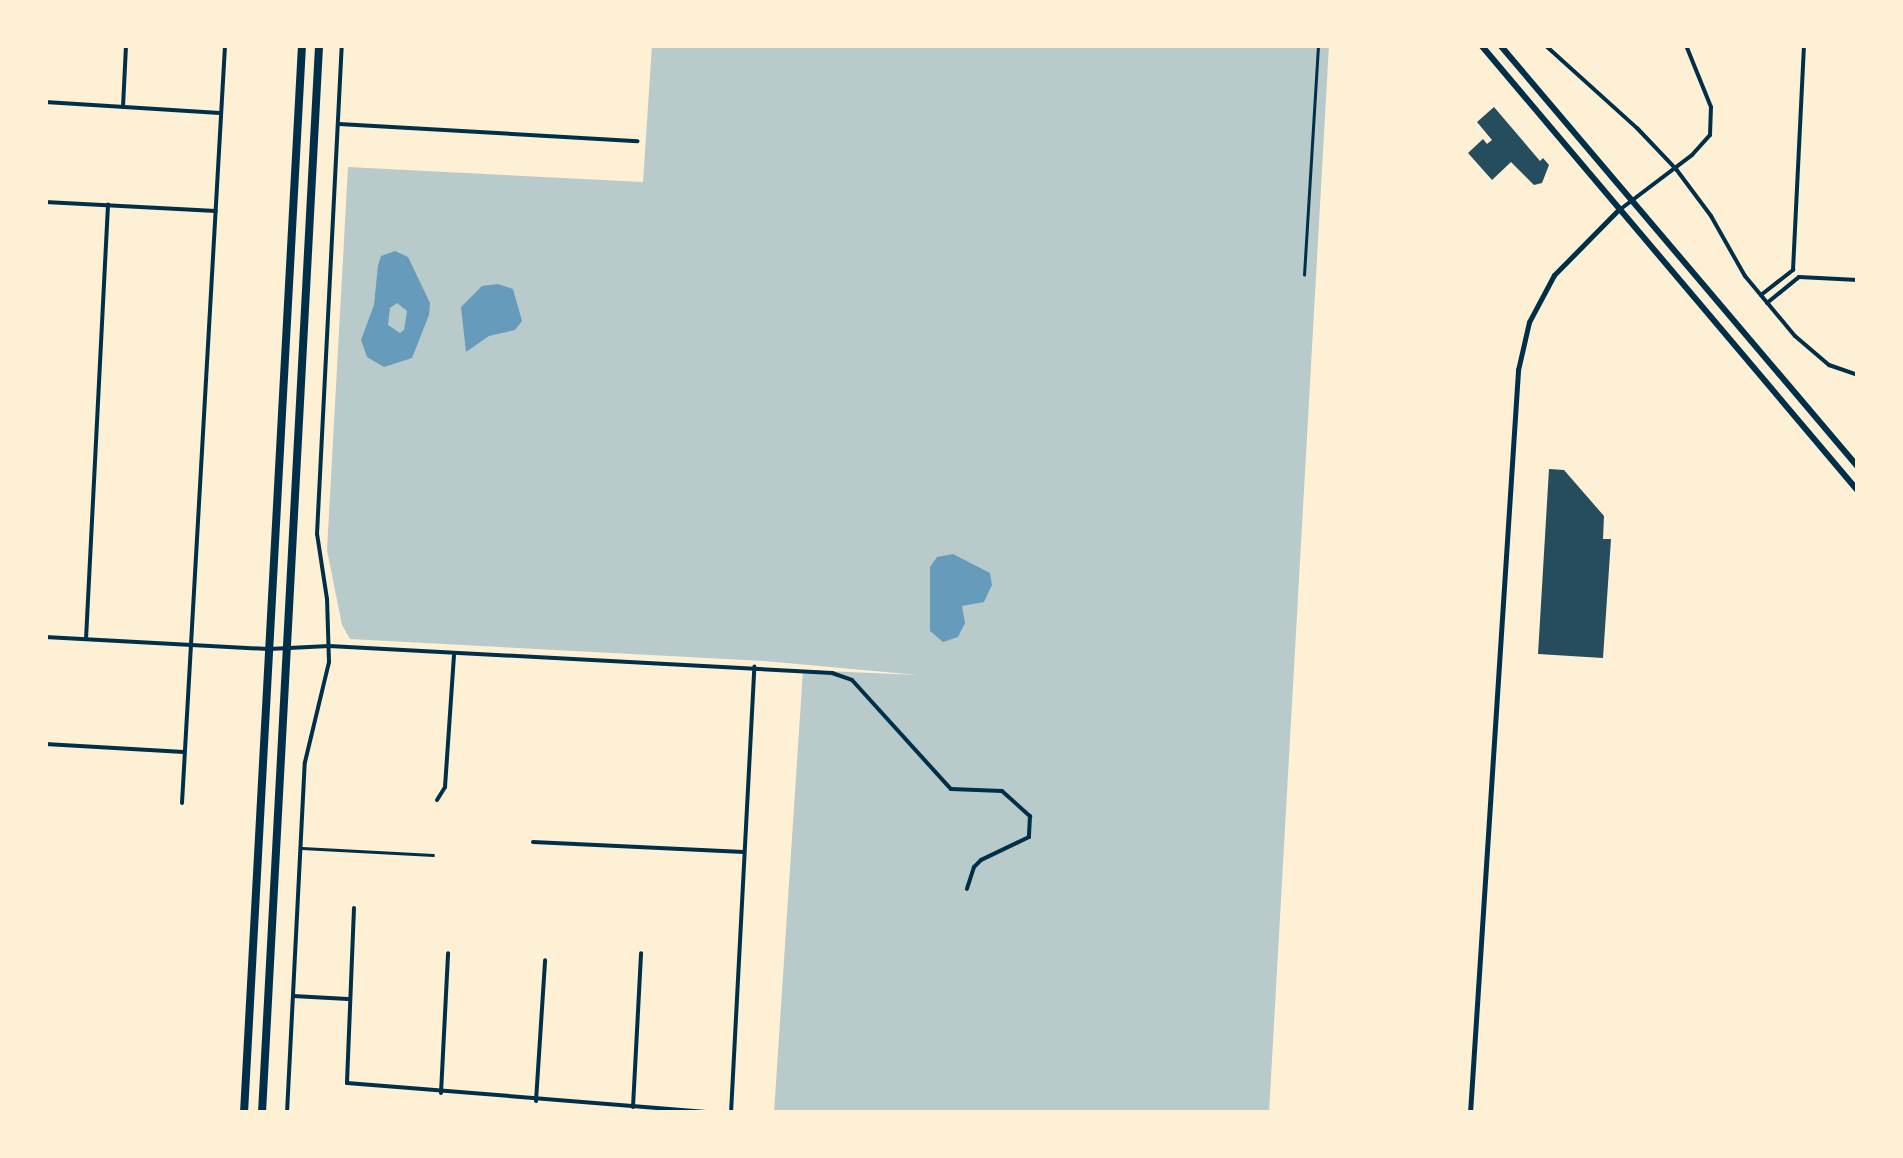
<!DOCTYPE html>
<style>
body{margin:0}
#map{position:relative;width:1903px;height:1158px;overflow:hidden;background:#fdf0d5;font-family:"IBM Plex Sans",sans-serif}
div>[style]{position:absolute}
.green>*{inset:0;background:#b9caca}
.water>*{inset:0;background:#669bbc}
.building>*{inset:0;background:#264d5e}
.service>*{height:2.5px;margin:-1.25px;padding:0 1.25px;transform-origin:1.25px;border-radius:1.25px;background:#003049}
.minor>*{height:4px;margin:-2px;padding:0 2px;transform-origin:2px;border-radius:2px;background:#003049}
.tertiary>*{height:5px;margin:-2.5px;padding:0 2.5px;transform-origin:2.5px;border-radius:2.5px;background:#003049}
.secondary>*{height:6px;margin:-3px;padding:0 3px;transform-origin:3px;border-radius:3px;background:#003049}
.trunk>*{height:8px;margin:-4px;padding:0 4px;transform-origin:4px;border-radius:4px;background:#003049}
span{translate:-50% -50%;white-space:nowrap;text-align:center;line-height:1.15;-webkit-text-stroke:8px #fdf0d5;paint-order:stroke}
.frame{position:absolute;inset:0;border:48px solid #fdf0d5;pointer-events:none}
</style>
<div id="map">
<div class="green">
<i style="clip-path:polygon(652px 45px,1329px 45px,1269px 1113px,774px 1113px,803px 670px,918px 675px,764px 661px,350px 639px,342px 625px,327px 550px,348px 167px,643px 182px)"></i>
</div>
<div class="water">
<i style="clip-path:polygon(evenodd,395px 251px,408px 257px,430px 303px,429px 315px,412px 358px,384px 367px,367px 357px,361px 340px,374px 305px,378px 265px,381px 256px,395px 251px,397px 303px,407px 311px,404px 330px,400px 333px,388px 325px,390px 308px,397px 303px)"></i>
<i style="clip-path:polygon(498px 284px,513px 289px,522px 321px,515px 330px,489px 336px,466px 352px,461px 307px,482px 286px)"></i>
<i style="clip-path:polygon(953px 554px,990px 573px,992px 585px,984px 602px,962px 606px,965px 623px,958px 637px,943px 642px,930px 631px,930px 567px,937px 557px)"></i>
</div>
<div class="building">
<i style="clip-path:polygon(1494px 107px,1540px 161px,1543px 158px,1549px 165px,1542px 183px,1534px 185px,1511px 162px,1492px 180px,1468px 153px,1483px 139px,1487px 144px,1492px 140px,1477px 122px)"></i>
<i style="clip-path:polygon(1549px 469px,1564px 470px,1604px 516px,1603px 539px,1611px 539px,1603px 658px,1538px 654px)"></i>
</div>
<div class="service">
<i style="left:1304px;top:275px;width:230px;rotate:-86.5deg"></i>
<i style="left:302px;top:848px;width:131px;rotate:3.1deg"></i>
</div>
<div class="minor">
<i style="left:1545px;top:45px;width:124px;rotate:42.1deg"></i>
<i style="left:1637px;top:128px;width:57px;rotate:46.4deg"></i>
<i style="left:1676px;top:169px;width:59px;rotate:53.3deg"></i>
<i style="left:1711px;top:216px;width:69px;rotate:60.5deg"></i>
<i style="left:1745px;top:276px;width:78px;rotate:50.2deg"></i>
<i style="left:1795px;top:336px;width:45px;rotate:40.5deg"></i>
<i style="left:1829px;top:365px;width:31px;rotate:19deg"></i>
<i style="left:45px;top:102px;width:175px;rotate:3.6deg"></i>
<i style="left:123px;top:107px;width:62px;rotate:-87.2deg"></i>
<i style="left:339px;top:124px;width:299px;rotate:3.3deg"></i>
<i style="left:45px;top:202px;width:171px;rotate:3deg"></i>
<i style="left:1622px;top:208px;width:88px;rotate:-37.1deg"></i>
<i style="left:1692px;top:155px;width:27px;rotate:-48deg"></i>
<i style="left:1710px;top:135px;width:28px;rotate:-88deg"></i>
<i style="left:1711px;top:107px;width:67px;rotate:-112deg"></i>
<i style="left:1793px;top:270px;width:225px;rotate:-87.2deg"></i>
<i style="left:1761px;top:295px;width:41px;rotate:-38deg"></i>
<i style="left:1767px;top:303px;width:41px;rotate:-39.1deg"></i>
<i style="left:1799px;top:277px;width:59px;rotate:2.9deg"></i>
<i style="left:45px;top:637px;width:224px;rotate:3.1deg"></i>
<i style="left:269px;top:649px;width:60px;rotate:-2.9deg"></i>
<i style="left:329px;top:646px;width:504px;rotate:3.07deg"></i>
<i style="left:832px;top:673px;width:21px;rotate:19deg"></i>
<i style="left:852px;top:680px;width:147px;rotate:47.8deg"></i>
<i style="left:951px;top:789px;width:51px;rotate:2.2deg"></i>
<i style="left:1002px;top:791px;width:38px;rotate:42deg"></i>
<i style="left:1030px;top:816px;width:21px;rotate:93deg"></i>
<i style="left:1029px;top:837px;width:53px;rotate:154.4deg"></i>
<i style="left:981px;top:860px;width:10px;rotate:135deg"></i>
<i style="left:974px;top:867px;width:23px;rotate:108deg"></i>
<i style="left:86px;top:639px;width:435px;rotate:-87.1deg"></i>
<i style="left:45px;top:744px;width:139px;rotate:3.3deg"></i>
<i style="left:437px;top:800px;width:15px;rotate:-58deg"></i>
<i style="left:445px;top:787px;width:132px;rotate:-86.1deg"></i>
<i style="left:182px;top:803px;width:759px;rotate:-86.75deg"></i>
<i style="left:533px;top:842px;width:211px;rotate:2.7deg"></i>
<i style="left:354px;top:908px;width:175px;rotate:92.3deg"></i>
<i style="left:347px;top:1083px;width:370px;rotate:4.6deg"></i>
<i style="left:293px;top:996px;width:55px;rotate:3.1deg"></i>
<i style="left:441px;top:1093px;width:140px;rotate:-87.1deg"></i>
<i style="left:536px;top:1101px;width:141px;rotate:-86.3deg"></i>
<i style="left:633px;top:1107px;width:154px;rotate:-87deg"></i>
<i style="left:287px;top:1113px;width:351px;rotate:-87.1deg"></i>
<i style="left:305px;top:762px;width:103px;rotate:-76.5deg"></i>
<i style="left:329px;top:662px;width:63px;rotate:-91.8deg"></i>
<i style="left:327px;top:599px;width:66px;rotate:-98.7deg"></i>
<i style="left:317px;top:534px;width:490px;rotate:-87.1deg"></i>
<i style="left:731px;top:1113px;width:447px;rotate:-87deg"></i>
</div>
<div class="tertiary">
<i style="left:1470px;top:1113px;width:745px;rotate:-86.3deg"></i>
<i style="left:1518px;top:370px;width:49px;rotate:-77.1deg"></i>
<i style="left:1529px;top:322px;width:53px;rotate:-62deg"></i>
<i style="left:1554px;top:275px;width:93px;rotate:-45.4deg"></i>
</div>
<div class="secondary">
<i style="left:1481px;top:45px;width:584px;rotate:49.79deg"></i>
<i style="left:1500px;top:45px;width:553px;rotate:49.69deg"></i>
</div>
<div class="trunk">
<i style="left:244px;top:1113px;width:1070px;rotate:-86.89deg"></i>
<i style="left:262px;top:1113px;width:1070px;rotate:-86.94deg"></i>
</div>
<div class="frame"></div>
</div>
